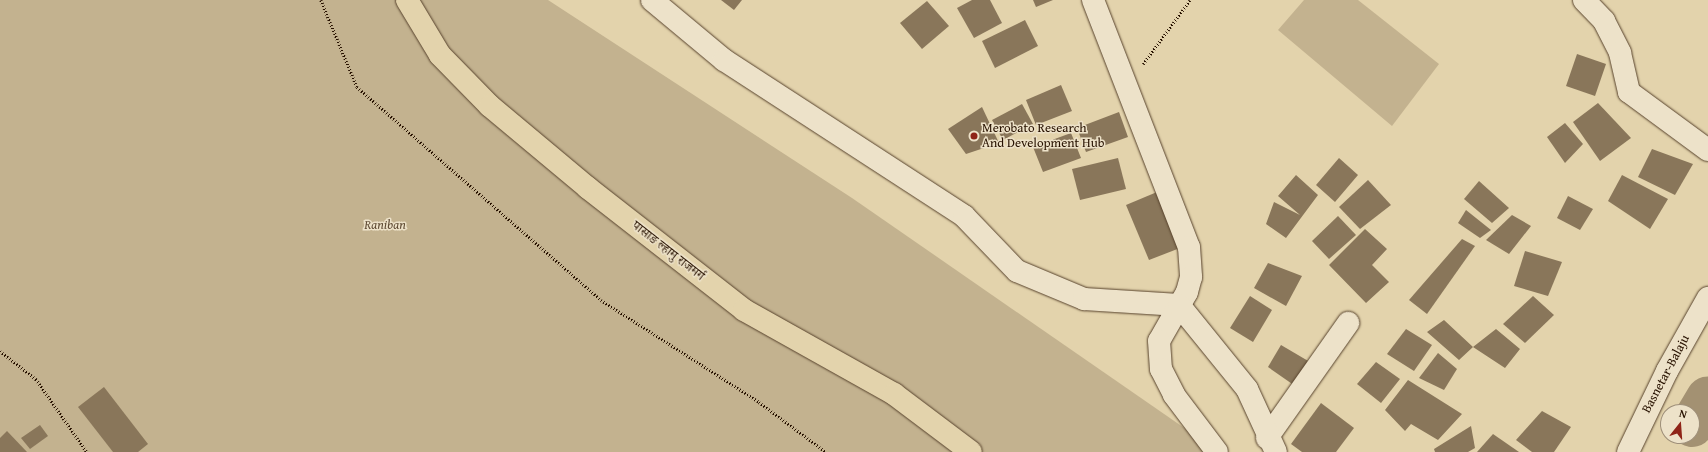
<!DOCTYPE html>
<meta charset="utf-8">
<style>
body{margin:0}
#map{position:relative;width:1708px;height:452px;overflow:hidden;background:#e3d3ac;font-family:"Gentium Book Plus","Noto Serif Devanagari",serif}
div>[style]{position:absolute}
.green>*{inset:0;background:#c3b28f}
.river>*{height:44px;margin:-22px;padding:0 22px;transform-origin:22px;border-radius:22px;background:#a39172}
.building>*{inset:0;background:#89765a}
.path>*{height:2.5px;margin-top:-1.25px;transform-origin:0;background:repeating-linear-gradient(90deg,#281201 0 1px,transparent 0 3px)}
.roads{filter:drop-shadow(0 0 1px #57422c) drop-shadow(0 0 1px #57422c)}
.minor>*{height:22px;margin:-11px;padding:0 11px;transform-origin:11px;border-radius:11px;background:#ede2c9}
.tertiary>*{height:22px;margin:-11px;padding:0 11px;transform-origin:11px;border-radius:11px;background:#ede2c9}
.primary>*{height:22px;margin:-11px;padding:0 11px;transform-origin:11px;border-radius:11px;background:#e3d3ac}
.dots>*{width:11px;height:11px;translate:-50% -50%;box-sizing:border-box;border:2px solid #ede2c9;border-radius:50%}
span{translate:-50% -50%;white-space:nowrap;text-align:center;line-height:1.15;-webkit-text-stroke:3px #ede2c9;paint-order:stroke}
.poi-label{font-size:13px;color:#281201}
.left{translate:0 -50%;text-align:left}
.park-label{font-size:13px;color:#5e4a33;font-style:italic}
.street-label{font-size:13px;color:#281201}
.north{position:absolute;left:1660px;top:404px;width:40px;height:40px;box-sizing:border-box;background:#ede2c9;border:1px solid #9e8f79;border-radius:50%;rotate:17deg;font-size:11px;font-weight:700;line-height:16px;text-align:center;color:#281201}
.north::after{content:'';display:block;margin:auto;width:14px;height:18px;background:#8f2418;clip-path:polygon(50% 0,100% 100%,50% 72%,0 100%)}
</style>
<div id="map">
<div class="green">
<i style="clip-path:polygon(0 0,548px 0,852px 198px,1219px 452px,0 452px)"></i>
<i style="clip-path:polygon(1304px 0,1358px 0,1439px 64px,1392px 126px,1278px 30px)"></i>
</div>
<div class="river">
<i style="left:1692px;top:425px;width:31px;rotate:-59deg"></i>
</div>
<div class="building">
<i style="clip-path:polygon(721px 0,742px 0,734px 10px)"></i>
<i style="clip-path:polygon(972px 0,990px 0,1002px 23px,974px 38px,957px 8px)"></i>
<i style="clip-path:polygon(1033px 0,1053px 0,1036px 7px)"></i>
<i style="clip-path:polygon(927px 1px,949px 26px,922px 49px,900px 23px)"></i>
<i style="clip-path:polygon(1025px 20px,1038px 46px,995px 68px,982px 41px)"></i>
<i style="clip-path:polygon(1577px 54px,1606px 64px,1595px 96px,1566px 86px)"></i>
<i style="clip-path:polygon(1061px 85px,1072px 111px,1036px 125px,1026px 100px)"></i>
<i style="clip-path:polygon(1598px 103px,1631px 138px,1600px 161px,1573px 122px)"></i>
<i style="clip-path:polygon(1022px 104px,1033px 124px,1003px 140px,992px 120px)"></i>
<i style="clip-path:polygon(982px 107px,999px 143px,966px 154px,948px 129px)"></i>
<i style="clip-path:polygon(1119px 112px,1128px 137px,1086px 152px,1077px 128px)"></i>
<i style="clip-path:polygon(1565px 123px,1583px 144px,1565px 163px,1547px 137px)"></i>
<i style="clip-path:polygon(1071px 133px,1081px 158px,1043px 172px,1033px 147px)"></i>
<i style="clip-path:polygon(1652px 149px,1693px 164px,1675px 195px,1638px 177px)"></i>
<i style="clip-path:polygon(1118px 158px,1126px 189px,1080px 200px,1072px 169px)"></i>
<i style="clip-path:polygon(1339px 158px,1358px 175px,1335px 202px,1316px 185px)"></i>
<i style="clip-path:polygon(1296px 175px,1318px 195px,1286px 238px,1266px 224px,1274px 202px,1300px 215px,1278px 196px)"></i>
<i style="clip-path:polygon(1622px 175px,1668px 199px,1650px 229px,1608px 201px)"></i>
<i style="clip-path:polygon(1368px 180px,1391px 205px,1360px 229px,1339px 207px)"></i>
<i style="clip-path:polygon(1479px 181px,1509px 208px,1492px 223px,1464px 199px)"></i>
<i style="clip-path:polygon(1157px 192px,1180px 248px,1149px 260px,1126px 205px)"></i>
<i style="clip-path:polygon(1568px 196px,1593px 209px,1580px 230px,1557px 218px)"></i>
<i style="clip-path:polygon(1466px 210px,1491px 230px,1480px 238px,1458px 223px)"></i>
<i style="clip-path:polygon(1512px 215px,1531px 226px,1509px 254px,1486px 240px)"></i>
<i style="clip-path:polygon(1338px 216px,1356px 235px,1329px 259px,1312px 241px)"></i>
<i style="clip-path:polygon(1365px 229px,1387px 249px,1372px 265px,1389px 282px,1366px 303px,1329px 265px)"></i>
<i style="clip-path:polygon(1462px 239px,1475px 246px,1427px 314px,1409px 300px)"></i>
<i style="clip-path:polygon(1525px 251px,1562px 262px,1548px 296px,1514px 286px)"></i>
<i style="clip-path:polygon(1268px 263px,1302px 276px,1286px 306px,1254px 288px)"></i>
<i style="clip-path:polygon(1250px 296px,1272px 310px,1253px 342px,1230px 328px)"></i>
<i style="clip-path:polygon(1533px 296px,1554px 315px,1525px 343px,1503px 324px)"></i>
<i style="clip-path:polygon(1444px 320px,1473px 347px,1496px 329px,1520px 349px,1505px 368px,1473px 347px,1459px 360px,1427px 332px)"></i>
<i style="clip-path:polygon(1406px 329px,1432px 345px,1414px 371px,1387px 354px)"></i>
<i style="clip-path:polygon(1281px 345px,1315px 365px,1298px 388px,1268px 367px)"></i>
<i style="clip-path:polygon(1438px 353px,1457px 369px,1444px 390px,1419px 378px)"></i>
<i style="clip-path:polygon(1376px 362px,1400px 379px,1381px 403px,1357px 384px)"></i>
<i style="clip-path:polygon(1408px 380px,1462px 414px,1438px 440px,1411px 424px,1405px 431px,1385px 410px)"></i>
<i style="clip-path:polygon(104px 387px,148px 444px,138px 452px,113px 452px,78px 407px)"></i>
<i style="clip-path:polygon(1321px 403px,1354px 428px,1336px 452px,1302px 452px,1291px 444px)"></i>
<i style="clip-path:polygon(1542px 411px,1571px 427px,1554px 452px,1532px 452px,1516px 440px)"></i>
<i style="clip-path:polygon(40px 425px,48px 436px,30px 449px,21px 438px)"></i>
<i style="clip-path:polygon(1471px 426px,1475px 448px,1468px 452px,1435px 452px,1434px 449px)"></i>
<i style="clip-path:polygon(7px 431px,27px 452px,0 452px,0 438px)"></i>
<i style="clip-path:polygon(1493px 434px,1519px 452px,1477px 452px)"></i>
</div>
<div class="path">
<i style="left:321px;top:0;width:94px;rotate:67.5deg"></i>
<i style="left:357px;top:87px;width:324px;rotate:41.1deg"></i>
<i style="left:601px;top:300px;width:188px;rotate:32.8deg"></i>
<i style="left:759px;top:402px;width:84px;rotate:36.7deg"></i>
<i style="left:1143px;top:64px;width:79px;rotate:-53.7deg"></i>
<i style="left:0;top:351px;width:46px;rotate:37.9deg"></i>
<i style="left:36px;top:379px;width:89px;rotate:55.1deg"></i>
</div>
<div class="roads">
<div class="minor">
<i style="left:652px;top:0;width:94px;rotate:39.8deg"></i>
<i style="left:724px;top:60px;width:286px;rotate:33deg"></i>
<i style="left:964px;top:216px;width:76px;rotate:46.1deg"></i>
<i style="left:1017px;top:271px;width:73px;rotate:22.7deg"></i>
<i style="left:1084px;top:299px;width:95px;rotate:3.6deg"></i>
<i style="left:1584px;top:0;width:29px;rotate:46deg"></i>
<i style="left:1604px;top:21px;width:36px;rotate:63deg"></i>
<i style="left:1620px;top:53px;width:40px;rotate:77deg"></i>
<i style="left:1629px;top:92px;width:98px;rotate:36.3deg"></i>
<i style="left:1267px;top:438px;width:141px;rotate:-54.8deg"></i>
</div>
<div class="tertiary">
<i style="left:1093px;top:0;width:265px;rotate:68.8deg"></i>
<i style="left:1189px;top:247px;width:30px;rotate:86deg"></i>
<i style="left:1191px;top:277px;width:16px;rotate:105deg"></i>
<i style="left:1187px;top:292px;width:56px;rotate:119.7deg"></i>
<i style="left:1159px;top:341px;width:28px;rotate:86deg"></i>
<i style="left:1161px;top:369px;width:29px;rotate:63deg"></i>
<i style="left:1174px;top:395px;width:71px;rotate:53deg"></i>
<i style="left:1179px;top:305px;width:108px;rotate:51deg"></i>
<i style="left:1247px;top:389px;width:69px;rotate:65.3deg"></i>
<i style="left:1628px;top:452px;width:90px;rotate:-64.3deg"></i>
<i style="left:1667px;top:371px;width:84px;rotate:-60.7deg"></i>
</div>
<div class="primary">
<i style="left:407px;top:0;width:64px;rotate:59deg"></i>
<i style="left:440px;top:55px;width:71px;rotate:45.6deg"></i>
<i style="left:490px;top:106px;width:128px;rotate:39.9deg"></i>
<i style="left:588px;top:188px;width:198px;rotate:38deg"></i>
<i style="left:744px;top:310px;width:172px;rotate:29.2deg"></i>
<i style="left:894px;top:394px;width:96px;rotate:37deg"></i>
</div>
</div>
<div class="dots">
<i style="left:974px;top:136px;background:#8f2418"></i>
</div>
<div class="poi-label">
<span class="left" style="left:982px;top:136px">Merobato Research<br>And Development Hub</span>
</div>
<div class="park-label">
<span style="left:385px;top:225px">Raniban</span>
</div>
<div class="street-label">
<span style="left:668px;top:251px;rotate:38deg">पासाङ ल्हामु राजमर्ग</span>
<span style="left:1666px;top:374px;rotate:-62deg">Basnetar-Balaju</span>
</div>
<div class="north">N</div>
</div>
